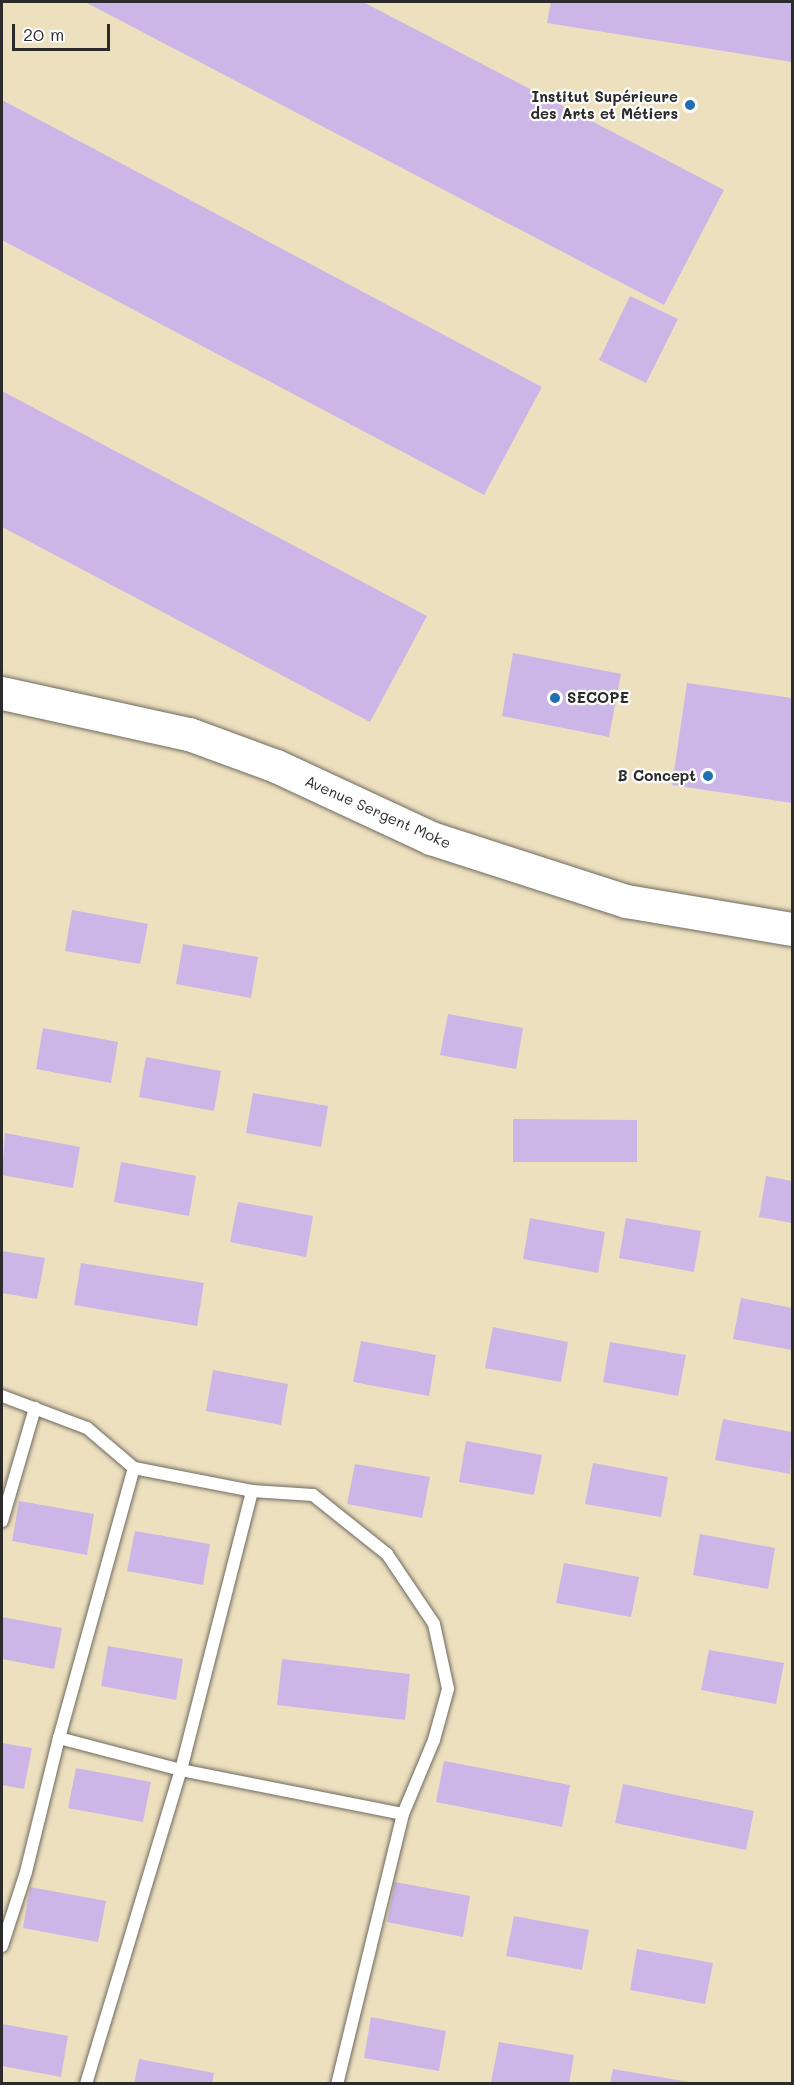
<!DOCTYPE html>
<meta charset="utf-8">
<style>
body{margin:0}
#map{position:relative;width:794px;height:2085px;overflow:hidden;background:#ede0bf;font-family:Mali,sans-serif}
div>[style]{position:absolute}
.building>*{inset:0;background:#ccb6e7}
.roads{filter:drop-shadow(0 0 2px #6f6a5f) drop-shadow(0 0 2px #6f6a5f)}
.lane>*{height:12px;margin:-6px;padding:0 6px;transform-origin:6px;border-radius:6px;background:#fff}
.secondary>*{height:33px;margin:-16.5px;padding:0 16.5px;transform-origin:16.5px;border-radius:16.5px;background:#fff}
.dots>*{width:16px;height:16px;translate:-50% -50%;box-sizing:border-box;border:3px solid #fff;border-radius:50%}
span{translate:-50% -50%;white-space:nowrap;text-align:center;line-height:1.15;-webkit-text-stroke:4.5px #fff;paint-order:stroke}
.poi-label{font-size:15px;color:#2b2b2b;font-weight:700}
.right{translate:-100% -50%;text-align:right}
.left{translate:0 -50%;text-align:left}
.street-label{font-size:15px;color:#2b2b2b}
.frame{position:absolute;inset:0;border:3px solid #2b2b2b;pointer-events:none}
.scale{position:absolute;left:12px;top:24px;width:98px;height:27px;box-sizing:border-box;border:3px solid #2b2b2b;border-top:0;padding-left:8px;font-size:18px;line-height:21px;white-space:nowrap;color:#2b2b2b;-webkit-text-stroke:4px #fff;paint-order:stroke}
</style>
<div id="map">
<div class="building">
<i style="clip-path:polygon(85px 2px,363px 2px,724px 190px,664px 305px)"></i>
<i style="clip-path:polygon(551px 2px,792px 2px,792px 62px,547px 23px)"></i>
<i style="clip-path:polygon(2px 100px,542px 387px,484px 495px,2px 240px)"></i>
<i style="clip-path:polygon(630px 296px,678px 319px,646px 383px,599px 360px)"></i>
<i style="clip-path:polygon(2px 391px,427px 616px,370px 722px,2px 527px)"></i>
<i style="clip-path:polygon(513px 653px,621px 674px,609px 737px,502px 716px)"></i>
<i style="clip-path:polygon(687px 683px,792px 698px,792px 803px,672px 785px)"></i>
<i style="clip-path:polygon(72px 910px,148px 924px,140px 964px,65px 951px)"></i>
<i style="clip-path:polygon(183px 944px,258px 957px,251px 998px,176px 984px)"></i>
<i style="clip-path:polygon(448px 1014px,523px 1028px,516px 1069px,440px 1055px)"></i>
<i style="clip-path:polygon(43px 1028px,118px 1042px,111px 1083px,36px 1069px)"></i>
<i style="clip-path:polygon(146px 1057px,221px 1071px,214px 1111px,139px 1097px)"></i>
<i style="clip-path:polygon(253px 1093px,328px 1106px,321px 1147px,246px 1133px)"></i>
<i style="clip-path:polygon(513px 1119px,637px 1120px,637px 1162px,513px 1162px)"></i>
<i style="clip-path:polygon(5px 1133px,80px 1147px,73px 1188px,2px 1175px)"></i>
<i style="clip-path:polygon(121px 1162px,196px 1176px,189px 1216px,114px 1202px)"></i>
<i style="clip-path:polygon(766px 1176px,792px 1181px,792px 1223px,759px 1217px)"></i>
<i style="clip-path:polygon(238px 1202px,313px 1216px,306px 1257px,230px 1242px)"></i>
<i style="clip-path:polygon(530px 1218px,605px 1232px,598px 1273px,523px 1259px)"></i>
<i style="clip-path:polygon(626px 1218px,701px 1231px,694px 1272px,619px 1258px)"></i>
<i style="clip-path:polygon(2px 1251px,45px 1258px,37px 1299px,2px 1293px)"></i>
<i style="clip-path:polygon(81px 1263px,204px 1283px,197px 1326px,74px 1305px)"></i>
<i style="clip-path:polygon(741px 1298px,792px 1308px,792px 1350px,733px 1339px)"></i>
<i style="clip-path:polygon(493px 1327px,568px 1342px,561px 1382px,485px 1368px)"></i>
<i style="clip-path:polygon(361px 1341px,436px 1355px,429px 1396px,353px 1382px)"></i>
<i style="clip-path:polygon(610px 1342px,686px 1355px,678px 1396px,603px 1382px)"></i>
<i style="clip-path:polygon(213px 1370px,288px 1384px,281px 1425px,206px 1411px)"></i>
<i style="clip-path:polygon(723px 1419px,792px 1432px,790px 1474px,715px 1460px)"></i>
<i style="clip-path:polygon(466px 1441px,542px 1455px,534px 1495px,459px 1482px)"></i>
<i style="clip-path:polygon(593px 1463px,668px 1477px,661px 1517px,585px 1504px)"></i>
<i style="clip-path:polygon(355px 1464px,430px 1477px,422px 1518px,347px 1504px)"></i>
<i style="clip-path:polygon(19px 1501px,94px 1514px,87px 1555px,12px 1541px)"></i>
<i style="clip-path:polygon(135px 1531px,210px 1544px,203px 1585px,127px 1571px)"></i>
<i style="clip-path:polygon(700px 1534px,775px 1548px,768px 1589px,693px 1575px)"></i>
<i style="clip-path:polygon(564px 1563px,639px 1577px,631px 1617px,556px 1603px)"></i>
<i style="clip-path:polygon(2px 1617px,62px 1628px,54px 1669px,2px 1659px)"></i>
<i style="clip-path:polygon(108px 1646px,183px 1659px,176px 1700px,101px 1686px)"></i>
<i style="clip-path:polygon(709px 1650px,784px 1663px,776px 1704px,701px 1690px)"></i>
<i style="clip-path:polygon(282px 1659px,410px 1674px,405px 1720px,277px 1705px)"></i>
<i style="clip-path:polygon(2px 1743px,32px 1748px,24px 1789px,2px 1785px)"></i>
<i style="clip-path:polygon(444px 1761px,570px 1785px,562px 1827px,436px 1802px)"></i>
<i style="clip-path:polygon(76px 1768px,151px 1782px,143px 1822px,68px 1808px)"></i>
<i style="clip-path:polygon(623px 1784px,754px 1811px,746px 1850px,615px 1823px)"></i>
<i style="clip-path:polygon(395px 1882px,470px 1896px,463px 1937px,387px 1922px)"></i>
<i style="clip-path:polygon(30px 1887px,106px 1901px,98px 1942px,23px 1928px)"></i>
<i style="clip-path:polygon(514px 1916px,589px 1930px,582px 1970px,506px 1956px)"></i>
<i style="clip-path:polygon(637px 1949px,713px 1963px,705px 2004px,630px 1990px)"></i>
<i style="clip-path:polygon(371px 2017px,446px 2031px,439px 2071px,364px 2058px)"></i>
<i style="clip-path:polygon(2px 2024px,68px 2036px,61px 2077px,2px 2066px)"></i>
<i style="clip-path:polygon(499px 2042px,574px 2055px,569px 2084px,491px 2082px)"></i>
<i style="clip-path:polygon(139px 2059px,214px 2073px,212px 2084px,134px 2084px)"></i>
<i style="clip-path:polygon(613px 2069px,689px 2082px,689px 2084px,610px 2084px)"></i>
</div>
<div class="roads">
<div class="lane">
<i style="left:2px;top:1396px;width:91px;rotate:20.6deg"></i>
<i style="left:87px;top:1428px;width:62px;rotate:40.4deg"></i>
<i style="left:134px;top:1468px;width:120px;rotate:11deg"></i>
<i style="left:252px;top:1491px;width:61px;rotate:3.8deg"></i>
<i style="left:313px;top:1495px;width:95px;rotate:38.6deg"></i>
<i style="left:387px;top:1554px;width:84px;rotate:56.1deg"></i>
<i style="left:434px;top:1624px;width:66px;rotate:77.8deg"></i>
<i style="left:448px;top:1689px;width:53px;rotate:105.4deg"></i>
<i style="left:434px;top:1740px;width:80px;rotate:112.7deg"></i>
<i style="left:403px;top:1814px;width:278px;rotate:103.7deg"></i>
<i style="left:2px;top:1521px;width:118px;rotate:-73.7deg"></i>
<i style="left:59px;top:1738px;width:126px;rotate:14.7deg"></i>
<i style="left:181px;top:1770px;width:226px;rotate:11.2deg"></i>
<i style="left:2px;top:1946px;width:78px;rotate:-72deg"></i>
<i style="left:26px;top:1872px;width:138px;rotate:-76.2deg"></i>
<i style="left:59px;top:1738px;width:280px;rotate:-74.5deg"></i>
<i style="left:86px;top:2084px;width:328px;rotate:-73.2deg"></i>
<i style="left:181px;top:1770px;width:288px;rotate:-75.7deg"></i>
</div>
<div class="secondary">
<i style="left:2px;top:693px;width:191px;rotate:12.4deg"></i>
<i style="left:189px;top:734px;width:93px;rotate:20.2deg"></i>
<i style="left:276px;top:766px;width:171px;rotate:24.9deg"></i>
<i style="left:431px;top:838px;width:205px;rotate:17.9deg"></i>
<i style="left:626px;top:901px;width:168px;rotate:9.6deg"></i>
</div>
</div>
<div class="dots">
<i style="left:690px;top:105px;background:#1f6fb2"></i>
<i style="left:555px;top:698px;background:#1f6fb2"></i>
<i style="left:708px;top:776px;background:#1f6fb2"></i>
</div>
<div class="poi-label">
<span class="right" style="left:678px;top:105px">Institut Supérieure<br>des Arts et Métiers</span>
<span class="left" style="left:567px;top:698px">SECOPE</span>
<span class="right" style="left:696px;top:776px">B Concept</span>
</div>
<div class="street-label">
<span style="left:378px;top:812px;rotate:24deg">Avenue Sergent Moke</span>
</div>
<div class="frame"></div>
<div class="scale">20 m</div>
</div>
